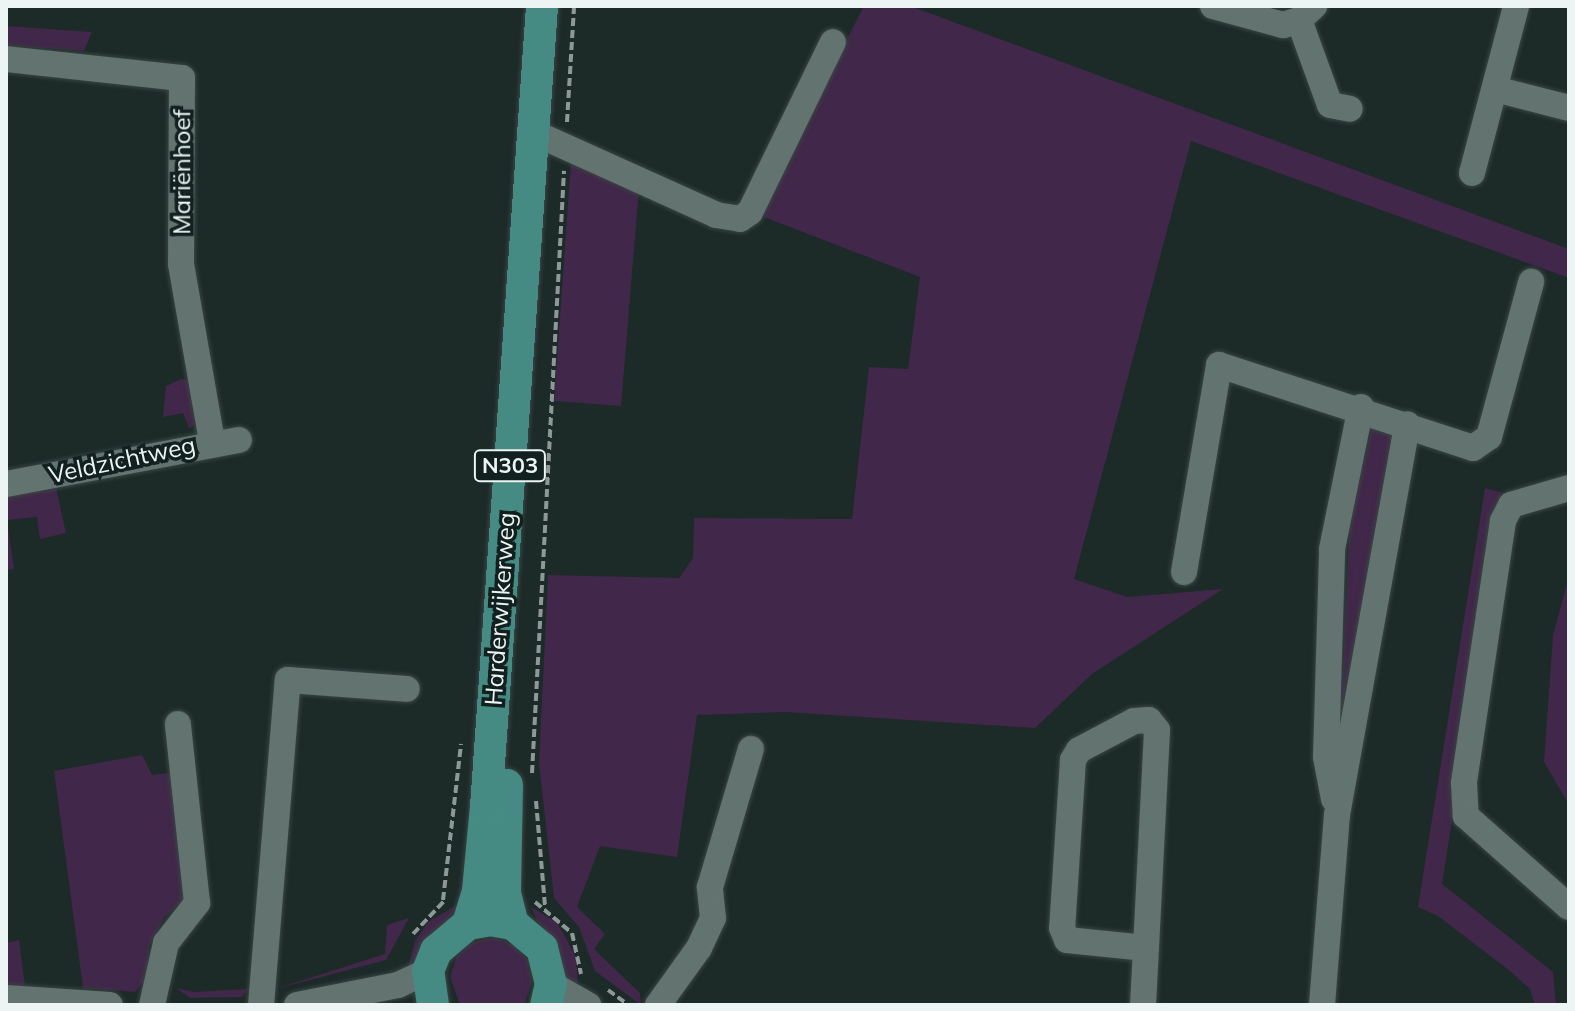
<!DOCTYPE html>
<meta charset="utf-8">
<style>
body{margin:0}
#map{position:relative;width:1575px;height:1011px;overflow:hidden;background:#1c2a28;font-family:Mulish,sans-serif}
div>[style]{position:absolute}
.green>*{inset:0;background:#412749}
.path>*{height:4px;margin-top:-2px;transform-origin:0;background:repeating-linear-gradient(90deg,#8e9997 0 8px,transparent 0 12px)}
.roads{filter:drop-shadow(0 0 2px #394543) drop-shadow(0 0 2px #394543)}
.minor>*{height:26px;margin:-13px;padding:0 13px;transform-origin:13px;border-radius:13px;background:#637370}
.major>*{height:32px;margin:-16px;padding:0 16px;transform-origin:16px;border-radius:16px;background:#468b83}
span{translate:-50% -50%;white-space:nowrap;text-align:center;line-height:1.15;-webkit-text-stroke:7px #12211f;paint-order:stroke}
.shield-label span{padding:2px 6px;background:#12211f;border:2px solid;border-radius:6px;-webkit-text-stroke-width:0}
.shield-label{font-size:22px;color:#ecf5f3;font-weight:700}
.street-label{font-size:24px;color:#ecf5f3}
.frame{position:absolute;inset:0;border:8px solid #ecf5f3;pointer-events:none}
</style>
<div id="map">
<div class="green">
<i style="clip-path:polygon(864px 6px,910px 6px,1569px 249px,1569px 278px,1191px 141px,1074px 579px,1127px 597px,1223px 589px,1092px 674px,1035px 728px,785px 712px,697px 715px,677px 857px,600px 846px,577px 907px,605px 934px,594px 949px,640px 993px,641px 1005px,595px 971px,579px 927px,554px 898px,539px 763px,548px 575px,679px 578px,693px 558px,694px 518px,852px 519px,869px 367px,908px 369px,920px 277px,756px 214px)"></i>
<i style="clip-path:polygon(6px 26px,92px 32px,84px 51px,6px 45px)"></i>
<i style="clip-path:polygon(571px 161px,639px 189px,621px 406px,554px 401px)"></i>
<i style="clip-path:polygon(181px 379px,190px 380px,195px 425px,189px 428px,183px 413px,163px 417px,166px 386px)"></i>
<i style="clip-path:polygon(1373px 423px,1407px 435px,1340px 733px,1350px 519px)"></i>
<i style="clip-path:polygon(55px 483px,66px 533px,40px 539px,37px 517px,7px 520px,14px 569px,6px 570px,6px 492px)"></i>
<i style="clip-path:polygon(1485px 488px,1504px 493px,1442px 884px,1553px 972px,1556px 1005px,1535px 1005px,1530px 989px,1510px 971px,1438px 916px,1418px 907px)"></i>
<i style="clip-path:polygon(1569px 576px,1569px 805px,1544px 762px,1553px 635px)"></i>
<i style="clip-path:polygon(142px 755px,152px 775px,177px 772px,187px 896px,164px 918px,149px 946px,147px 977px,135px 992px,83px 988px,54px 771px)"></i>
<i style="clip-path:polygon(460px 903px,425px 959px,407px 970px,415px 941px,428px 922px)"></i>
<i style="clip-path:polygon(531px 907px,556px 922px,567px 940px,576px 958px,578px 986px,563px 976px)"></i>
<i style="clip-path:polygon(409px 918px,386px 960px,272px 990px,385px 954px,387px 925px)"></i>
<i style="clip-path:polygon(494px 938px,515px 945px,528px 962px,532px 982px,525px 1003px,460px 1005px,450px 976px,457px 956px,473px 942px)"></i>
<i style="clip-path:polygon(19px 940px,25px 986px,6px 984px,6px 943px)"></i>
<i style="clip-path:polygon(176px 988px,194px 992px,248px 989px,242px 997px,190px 998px)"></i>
</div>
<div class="path">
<i style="left:567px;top:122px;width:116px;rotate:-86.5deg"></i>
<i style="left:532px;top:773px;width:603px;rotate:-86.96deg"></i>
<i style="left:536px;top:801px;width:105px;rotate:85.1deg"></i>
<i style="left:443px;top:900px;width:157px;rotate:-83.4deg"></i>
<i style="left:535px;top:902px;width:48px;rotate:40deg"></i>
<i style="left:572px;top:933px;width:42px;rotate:77.6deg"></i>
<i style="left:413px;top:934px;width:47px;rotate:-46.7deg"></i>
<i style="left:608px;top:990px;width:26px;rotate:36deg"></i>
</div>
<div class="roads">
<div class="minor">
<i style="left:1213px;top:6px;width:73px;rotate:15.2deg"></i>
<i style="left:1283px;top:25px;width:17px;rotate:-17deg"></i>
<i style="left:1299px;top:20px;width:21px;rotate:-43deg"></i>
<i style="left:1299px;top:20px;width:90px;rotate:70deg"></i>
<i style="left:1330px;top:105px;width:20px;rotate:11deg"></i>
<i style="left:6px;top:59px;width:177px;rotate:6.2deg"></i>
<i style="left:182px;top:78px;width:186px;rotate:90.3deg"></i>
<i style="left:181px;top:264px;width:180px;rotate:80.1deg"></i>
<i style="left:1495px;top:89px;width:76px;rotate:14.4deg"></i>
<i style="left:548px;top:139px;width:184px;rotate:24.3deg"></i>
<i style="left:716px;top:215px;width:24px;rotate:9deg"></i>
<i style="left:740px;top:219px;width:12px;rotate:-35deg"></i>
<i style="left:750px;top:212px;width:189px;rotate:-64deg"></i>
<i style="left:1472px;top:173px;width:173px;rotate:-75.2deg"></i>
<i style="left:6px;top:484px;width:237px;rotate:-10.7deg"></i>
<i style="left:1569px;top:488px;width:60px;rotate:163.7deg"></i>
<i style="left:1511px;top:505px;width:18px;rotate:117deg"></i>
<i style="left:1503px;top:521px;width:265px;rotate:98.5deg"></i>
<i style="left:1464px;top:783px;width:33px;rotate:87deg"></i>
<i style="left:1466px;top:816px;width:137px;rotate:41.5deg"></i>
<i style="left:1184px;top:572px;width:210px;rotate:-80.4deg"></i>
<i style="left:1219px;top:365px;width:267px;rotate:18.1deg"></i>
<i style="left:1473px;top:448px;width:19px;rotate:-35deg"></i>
<i style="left:1489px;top:437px;width:161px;rotate:-74.8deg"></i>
<i style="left:1334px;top:799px;width:43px;rotate:-100.8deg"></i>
<i style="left:1326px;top:757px;width:208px;rotate:-88.3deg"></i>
<i style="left:1332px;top:549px;width:145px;rotate:-78.5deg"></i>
<i style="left:551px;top:984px;width:43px;rotate:29.6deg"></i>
<i style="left:6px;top:998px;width:104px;rotate:3.9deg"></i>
<i style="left:152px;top:1005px;width:64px;rotate:-77.3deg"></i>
<i style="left:166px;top:943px;width:51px;rotate:-52.2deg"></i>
<i style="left:197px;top:903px;width:180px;rotate:-96.1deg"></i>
<i style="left:261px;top:1005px;width:326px;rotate:-85.3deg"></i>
<i style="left:288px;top:680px;width:119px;rotate:4.3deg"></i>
<i style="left:297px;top:1005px;width:103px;rotate:-11.2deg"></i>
<i style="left:398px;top:985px;width:33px;rotate:-25deg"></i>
<i style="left:658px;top:1005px;width:70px;rotate:-54.3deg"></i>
<i style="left:699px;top:948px;width:33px;rotate:-65deg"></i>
<i style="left:713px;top:918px;width:31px;rotate:-96deg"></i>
<i style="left:710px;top:887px;width:144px;rotate:-73.5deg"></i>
<i style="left:1143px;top:1005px;width:57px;rotate:-87deg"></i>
<i style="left:1146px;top:948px;width:218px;rotate:-87.1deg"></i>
<i style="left:1157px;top:730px;width:13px;rotate:-129deg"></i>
<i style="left:1149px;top:720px;width:15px;rotate:176deg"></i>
<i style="left:1134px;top:721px;width:62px;rotate:152.2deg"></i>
<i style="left:1079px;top:750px;width:12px;rotate:121deg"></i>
<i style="left:1073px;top:760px;width:168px;rotate:93.7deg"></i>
<i style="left:1062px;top:928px;width:13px;rotate:67deg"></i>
<i style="left:1067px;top:940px;width:79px;rotate:5.8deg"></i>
<i style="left:1322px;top:1005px;width:191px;rotate:-85.5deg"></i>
<i style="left:1337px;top:815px;width:397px;rotate:-79.8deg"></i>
</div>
<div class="major">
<i style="left:507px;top:785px;width:108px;rotate:91.1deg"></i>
<i style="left:505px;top:893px;width:32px;rotate:76deg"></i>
<i style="left:468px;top:924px;width:34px;rotate:-73deg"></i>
<i style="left:478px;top:891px;width:84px;rotate:-84.6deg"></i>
<i style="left:486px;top:807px;width:803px;rotate:-86deg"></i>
<i style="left:433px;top:1005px;width:34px;rotate:-98deg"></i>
<i style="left:428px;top:971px;width:22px;rotate:-68deg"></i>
<i style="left:436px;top:951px;width:42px;rotate:-40.2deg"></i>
<i style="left:468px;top:924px;width:22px;rotate:-10deg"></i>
<i style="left:490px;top:920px;width:23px;rotate:10deg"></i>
<i style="left:513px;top:924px;width:38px;rotate:40deg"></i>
<i style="left:542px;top:948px;width:37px;rotate:76deg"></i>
<i style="left:551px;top:984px;width:22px;rotate:103deg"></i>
</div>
</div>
<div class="shield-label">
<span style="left:510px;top:466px">N303</span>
</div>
<div class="street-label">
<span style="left:182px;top:172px;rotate:-90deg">Mariënhoef</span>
<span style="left:122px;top:460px;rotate:-12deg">Veldzichtweg</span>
<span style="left:500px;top:609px;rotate:-86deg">Harderwijkerweg</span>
</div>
<div class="frame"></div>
</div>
